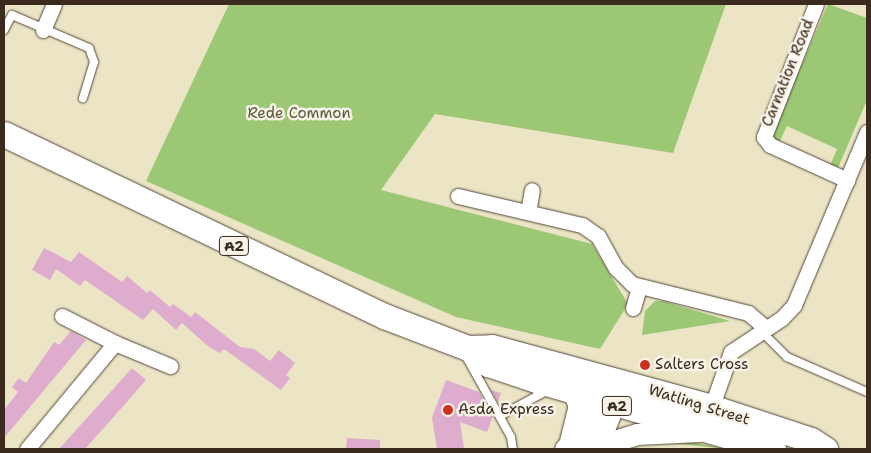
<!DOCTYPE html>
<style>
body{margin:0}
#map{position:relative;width:871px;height:453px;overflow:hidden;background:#ebe5c6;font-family:"Shantell Sans",sans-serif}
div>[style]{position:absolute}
.green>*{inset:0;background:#9cc875}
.building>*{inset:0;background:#deaccd}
.roads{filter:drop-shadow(0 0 1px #554637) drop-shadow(0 0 1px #554637)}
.lane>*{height:8px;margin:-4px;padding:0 4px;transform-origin:4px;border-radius:4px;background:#fff}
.street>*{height:15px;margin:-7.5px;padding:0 7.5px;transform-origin:7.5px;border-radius:7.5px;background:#fff}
.secondary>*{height:21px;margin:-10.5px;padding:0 10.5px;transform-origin:10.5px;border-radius:10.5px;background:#fff}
.primary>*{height:25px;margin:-12.5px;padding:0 12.5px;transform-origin:12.5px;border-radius:12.5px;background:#fff}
.dots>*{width:14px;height:14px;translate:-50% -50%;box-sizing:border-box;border:2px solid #f7f3e8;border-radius:50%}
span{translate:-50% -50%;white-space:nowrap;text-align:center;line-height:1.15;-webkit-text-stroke:5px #f7f3e8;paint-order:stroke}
.shield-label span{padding:1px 4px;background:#f7f3e8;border:1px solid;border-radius:4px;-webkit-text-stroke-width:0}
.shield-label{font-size:14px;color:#3b2a1e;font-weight:700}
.street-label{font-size:15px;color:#3b2a1e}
.park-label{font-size:15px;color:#585938}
.poi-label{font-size:15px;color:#3b2a1e}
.left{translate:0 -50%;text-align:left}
.frame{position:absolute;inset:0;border:5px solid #3b2a1e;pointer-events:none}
</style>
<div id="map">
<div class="green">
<i style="clip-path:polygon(229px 4px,726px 4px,673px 153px,435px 114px,381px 190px,592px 244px,628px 304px,600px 349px,456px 317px,146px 181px)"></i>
<i style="clip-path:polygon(828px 4px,867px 18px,867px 100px,838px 168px,829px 168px,837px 149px,787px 126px,778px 145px,772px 134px)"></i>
<i style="clip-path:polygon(655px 301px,663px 301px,730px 321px,642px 335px,645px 311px)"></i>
<i style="clip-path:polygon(687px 441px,728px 449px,660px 442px)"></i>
</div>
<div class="building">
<i style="clip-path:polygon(44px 248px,71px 262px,79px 252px,122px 282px,127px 276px,147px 293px,150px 290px,170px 307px,173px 304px,191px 317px,195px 312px,240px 347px,254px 349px,270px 361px,279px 350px,295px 363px,286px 375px,290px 378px,281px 390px,224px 349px,220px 353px,209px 347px,182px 323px,176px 330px,153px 309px,143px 320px,85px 280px,80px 286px,56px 269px,50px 280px,32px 270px)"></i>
<i style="clip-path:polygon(71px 331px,86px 340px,4px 438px,4px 410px,18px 392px,12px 387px,19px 378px,26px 383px,54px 342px,59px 345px)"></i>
<i style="clip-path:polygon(132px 368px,146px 380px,118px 412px,85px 449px,59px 449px)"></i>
<i style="clip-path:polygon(446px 380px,479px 392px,493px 416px,487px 432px,460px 422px,464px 448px,437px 449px,432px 418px)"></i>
<i style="clip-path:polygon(491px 390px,501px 393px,498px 402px)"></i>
<i style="clip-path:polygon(347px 438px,380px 440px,380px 449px,346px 449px)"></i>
</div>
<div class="roads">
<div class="lane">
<i style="left:4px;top:30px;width:17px;rotate:-62deg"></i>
<i style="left:12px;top:15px;width:84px;rotate:23.2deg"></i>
<i style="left:89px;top:48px;width:15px;rotate:70deg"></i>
<i style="left:94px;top:62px;width:38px;rotate:107deg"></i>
<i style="left:761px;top:331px;width:37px;rotate:45deg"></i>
<i style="left:787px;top:357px;width:87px;rotate:23.6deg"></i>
<i style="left:467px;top:358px;width:90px;rotate:60.9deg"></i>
<i style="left:511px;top:437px;width:12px;rotate:81deg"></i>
<i style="left:500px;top:416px;width:57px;rotate:-28.4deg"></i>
</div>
<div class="street">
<i style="left:816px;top:4px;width:143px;rotate:111.4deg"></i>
<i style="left:764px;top:137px;width:10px;rotate:53deg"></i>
<i style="left:770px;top:145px;width:85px;rotate:24.4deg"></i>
<i style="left:43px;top:30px;width:28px;rotate:-67deg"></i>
<i style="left:458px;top:196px;width:127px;rotate:13.2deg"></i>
<i style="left:582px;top:225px;width:19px;rotate:35deg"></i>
<i style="left:598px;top:236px;width:37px;rotate:61deg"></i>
<i style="left:616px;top:268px;width:23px;rotate:45deg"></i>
<i style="left:632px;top:284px;width:120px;rotate:14deg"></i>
<i style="left:748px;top:313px;width:23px;rotate:40deg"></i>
<i style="left:528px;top:212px;width:22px;rotate:-80deg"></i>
<i style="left:633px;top:308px;width:22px;rotate:-74deg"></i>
<i style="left:62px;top:316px;width:59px;rotate:27deg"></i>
<i style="left:709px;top:414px;width:66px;rotate:-70.5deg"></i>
<i style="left:731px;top:352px;width:61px;rotate:-33.7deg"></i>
<i style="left:782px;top:318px;width:18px;rotate:-47deg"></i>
<i style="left:794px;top:305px;width:188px;rotate:-67.1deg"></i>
<i style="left:27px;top:449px;width:138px;rotate:-50.3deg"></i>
<i style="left:115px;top:343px;width:60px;rotate:22.7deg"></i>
</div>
<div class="secondary">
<i style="left:570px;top:441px;width:36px;rotate:-76deg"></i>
<i style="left:579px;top:406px;width:15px;rotate:-113deg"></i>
<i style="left:585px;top:446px;width:21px;rotate:-35deg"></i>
<i style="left:602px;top:434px;width:48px;rotate:-68.2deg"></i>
<i style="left:565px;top:449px;width:31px;rotate:-45deg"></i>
<i style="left:587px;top:427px;width:46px;rotate:-66.8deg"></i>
<i style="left:588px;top:449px;width:51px;rotate:-17deg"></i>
<i style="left:637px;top:434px;width:62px;rotate:-2.8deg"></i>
</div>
<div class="primary">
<i style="left:4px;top:134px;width:421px;rotate:25.6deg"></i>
<i style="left:384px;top:316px;width:90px;rotate:20.9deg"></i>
<i style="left:468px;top:348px;width:24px;rotate:-2deg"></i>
<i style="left:492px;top:347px;width:227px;rotate:15.3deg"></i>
<i style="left:711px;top:407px;width:105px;rotate:18.3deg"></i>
<i style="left:811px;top:440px;width:17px;rotate:33deg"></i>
<i style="left:472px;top:351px;width:21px;rotate:39deg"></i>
<i style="left:488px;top:364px;width:51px;rotate:18.4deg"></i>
<i style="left:536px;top:380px;width:247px;rotate:16.2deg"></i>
</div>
</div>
<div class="dots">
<i style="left:645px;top:365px;background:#c8321e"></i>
<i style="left:448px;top:410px;background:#c8321e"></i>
</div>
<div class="shield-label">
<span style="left:234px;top:246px">A2</span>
<span style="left:617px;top:406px">A2</span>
</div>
<div class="street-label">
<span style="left:788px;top:73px;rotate:-68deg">Carnation Road</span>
<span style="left:699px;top:405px;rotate:17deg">Watling Street</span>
</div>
<div class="park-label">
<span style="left:299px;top:114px">Rede Common</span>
</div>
<div class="poi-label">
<span class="left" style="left:655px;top:365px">Salters Cross</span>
<span class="left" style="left:458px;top:410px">Asda Express</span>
</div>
<div class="frame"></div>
</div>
